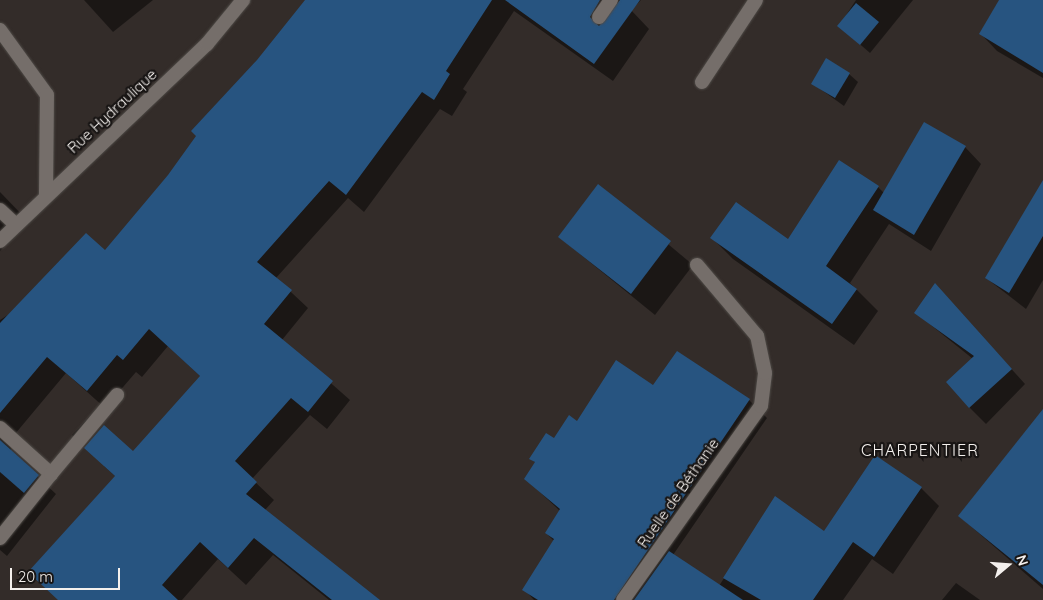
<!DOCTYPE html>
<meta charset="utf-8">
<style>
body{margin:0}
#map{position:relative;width:1043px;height:600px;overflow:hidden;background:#332c29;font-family:Quicksand,sans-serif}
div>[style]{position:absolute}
.shadow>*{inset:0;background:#0007}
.building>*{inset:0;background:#275480}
.roads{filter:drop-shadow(0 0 1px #4e4a46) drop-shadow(0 0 1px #4e4a46)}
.service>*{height:14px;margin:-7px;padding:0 7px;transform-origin:7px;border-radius:7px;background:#756e6a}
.minor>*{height:14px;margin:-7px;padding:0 7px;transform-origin:7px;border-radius:7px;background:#756e6a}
span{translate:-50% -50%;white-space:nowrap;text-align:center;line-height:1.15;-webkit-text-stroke:4.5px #181514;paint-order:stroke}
.street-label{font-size:15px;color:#f4f0ed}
.neighbourhood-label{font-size:16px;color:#f4f0ed;letter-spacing:1px}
.north{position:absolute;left:983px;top:540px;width:50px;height:50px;-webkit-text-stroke:4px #181514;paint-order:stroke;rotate:72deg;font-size:14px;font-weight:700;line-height:20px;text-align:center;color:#f4f0ed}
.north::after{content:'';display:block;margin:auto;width:18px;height:22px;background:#f4f0ed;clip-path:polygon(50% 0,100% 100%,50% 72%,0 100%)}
.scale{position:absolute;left:10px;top:568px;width:110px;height:22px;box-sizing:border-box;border:2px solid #f4f0ed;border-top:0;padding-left:6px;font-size:15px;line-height:18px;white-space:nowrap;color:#f4f0ed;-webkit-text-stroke:4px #181514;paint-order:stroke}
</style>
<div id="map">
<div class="shadow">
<i style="clip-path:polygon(84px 0,153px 0,113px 32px)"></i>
<i style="clip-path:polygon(306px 0,641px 0,631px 10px,649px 29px,613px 81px,514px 11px,463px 89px,467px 92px,452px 116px,440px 109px,364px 212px,348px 198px,276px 278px,308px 308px,282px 340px,350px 400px,327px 429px,310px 415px,252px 479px,274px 500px,265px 510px,375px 600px,329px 600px,273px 555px,246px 585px,218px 559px,182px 600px,59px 600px,116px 477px,104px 466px,133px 453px,201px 377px,168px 346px,142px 377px,136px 372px,105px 408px,66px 373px,10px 440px,11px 452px,56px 494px,7px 556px,0 550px,0 320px,105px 252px,169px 176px,197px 136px,192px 131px,258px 61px)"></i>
<i style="clip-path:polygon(856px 0,913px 0,870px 53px,839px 26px)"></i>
<i style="clip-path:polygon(1001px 0,1043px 0,1043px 78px,997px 51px,981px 34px)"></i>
<i style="clip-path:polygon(849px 74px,858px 82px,844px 106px,812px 83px)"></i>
<i style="clip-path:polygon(965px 147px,981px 164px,931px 251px,889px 224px,850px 283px,878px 311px,854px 345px,733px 259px,712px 238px,788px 240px,878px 187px,884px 193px)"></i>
<i style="clip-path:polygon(599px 186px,693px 265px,655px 315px,559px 237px)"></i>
<i style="clip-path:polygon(0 192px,28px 221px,0 251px)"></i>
<i style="clip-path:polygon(1043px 212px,1043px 280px,1026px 309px,986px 278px)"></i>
<i style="clip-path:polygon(935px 285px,1025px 384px,986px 424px,969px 407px,973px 359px,916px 313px)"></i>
<i style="clip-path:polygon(677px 353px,749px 400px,767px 418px,673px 555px,719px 586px,775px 498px,824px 532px,921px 488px,939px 506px,893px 574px,872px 559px,843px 600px,534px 600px,524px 589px,554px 541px,546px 533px,560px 511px,526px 479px,536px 463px,531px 459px,577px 422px,654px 387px)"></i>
<i style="clip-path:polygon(1043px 411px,1043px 589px,959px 516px)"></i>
<i style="clip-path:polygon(91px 415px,98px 422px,81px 444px,72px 435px)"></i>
<i style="clip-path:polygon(956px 583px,980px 600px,942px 600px)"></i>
</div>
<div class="building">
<i style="clip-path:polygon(305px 0,492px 0,446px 71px,450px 74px,434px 100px,422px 92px,346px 195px,329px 181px,257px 262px,292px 290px,264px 324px,333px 381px,308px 412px,291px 398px,235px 461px,257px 482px,246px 494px,380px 600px,332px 600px,254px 538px,228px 568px,200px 542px,162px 585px,178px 600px,58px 600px,28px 572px,115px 476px,84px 448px,104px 425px,133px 451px,200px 376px,149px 329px,123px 360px,117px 355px,87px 391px,47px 357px,0 413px,0 323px,86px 233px,105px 250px,168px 175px,196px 136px,191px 131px,257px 60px)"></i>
<i style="clip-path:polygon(505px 0,600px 0,590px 17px,599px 26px,620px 0,640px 0,594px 64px)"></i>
<i style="clip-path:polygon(999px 0,1043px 0,1043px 73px,979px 34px)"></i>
<i style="clip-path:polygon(856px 3px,879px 22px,860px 45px,837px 26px)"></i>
<i style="clip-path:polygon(826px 58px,850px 73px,835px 98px,811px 84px)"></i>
<i style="clip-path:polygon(924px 122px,966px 146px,914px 235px,873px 210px)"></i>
<i style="clip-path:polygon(839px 160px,879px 186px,826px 266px,857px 289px,832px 324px,710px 238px,736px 202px,788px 239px)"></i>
<i style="clip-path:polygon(1043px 180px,1043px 236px,1009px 293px,985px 278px)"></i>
<i style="clip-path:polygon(598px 184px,671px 241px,631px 294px,558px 237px)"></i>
<i style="clip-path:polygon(935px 283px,1012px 369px,969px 408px,946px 382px,974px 356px,914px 313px)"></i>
<i style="clip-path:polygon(677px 351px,750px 399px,614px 600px,538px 600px,522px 590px,554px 539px,545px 533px,560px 509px,524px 479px,535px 462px,529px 459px,546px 433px,554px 438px,569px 415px,577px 421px,616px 360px,653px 385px)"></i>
<i style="clip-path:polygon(1043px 409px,1043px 585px,958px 516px)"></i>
<i style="clip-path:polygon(0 440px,39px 475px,24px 493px,0 472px)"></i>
<i style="clip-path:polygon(875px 455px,922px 487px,874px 557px,853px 542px,813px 600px,761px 600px,723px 578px,775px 496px,824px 531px)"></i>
<i style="clip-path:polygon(669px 551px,743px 600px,634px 600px)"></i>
</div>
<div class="roads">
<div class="service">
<i style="left:0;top:30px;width:80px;rotate:54.1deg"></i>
<i style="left:47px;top:95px;width:100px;rotate:90.6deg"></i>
</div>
<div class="minor">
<i style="left:599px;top:17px;width:21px;rotate:-55deg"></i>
<i style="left:702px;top:82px;width:98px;rotate:-56.6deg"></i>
<i style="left:0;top:210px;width:21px;rotate:43deg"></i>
<i style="left:0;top:241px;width:286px;rotate:-43.6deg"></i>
<i style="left:207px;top:44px;width:57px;rotate:-50.7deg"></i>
<i style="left:0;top:428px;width:69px;rotate:42deg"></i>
<i style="left:51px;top:474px;width:82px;rotate:128.6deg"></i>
<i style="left:51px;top:474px;width:103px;rotate:-50.1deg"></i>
<i style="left:623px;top:600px;width:238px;rotate:-54.6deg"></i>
<i style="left:761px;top:406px;width:33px;rotate:-83deg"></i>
<i style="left:765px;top:373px;width:38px;rotate:-102deg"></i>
<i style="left:757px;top:336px;width:93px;rotate:-130.2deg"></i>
</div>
</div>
<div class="street-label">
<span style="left:112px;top:111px;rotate:-43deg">Rue Hydraulique</span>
<span style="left:678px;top:493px;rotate:-55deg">Ruelle de Béthanie</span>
</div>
<div class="neighbourhood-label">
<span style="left:920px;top:450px">CHARPENTIER</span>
</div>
<div class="north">N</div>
<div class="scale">20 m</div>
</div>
